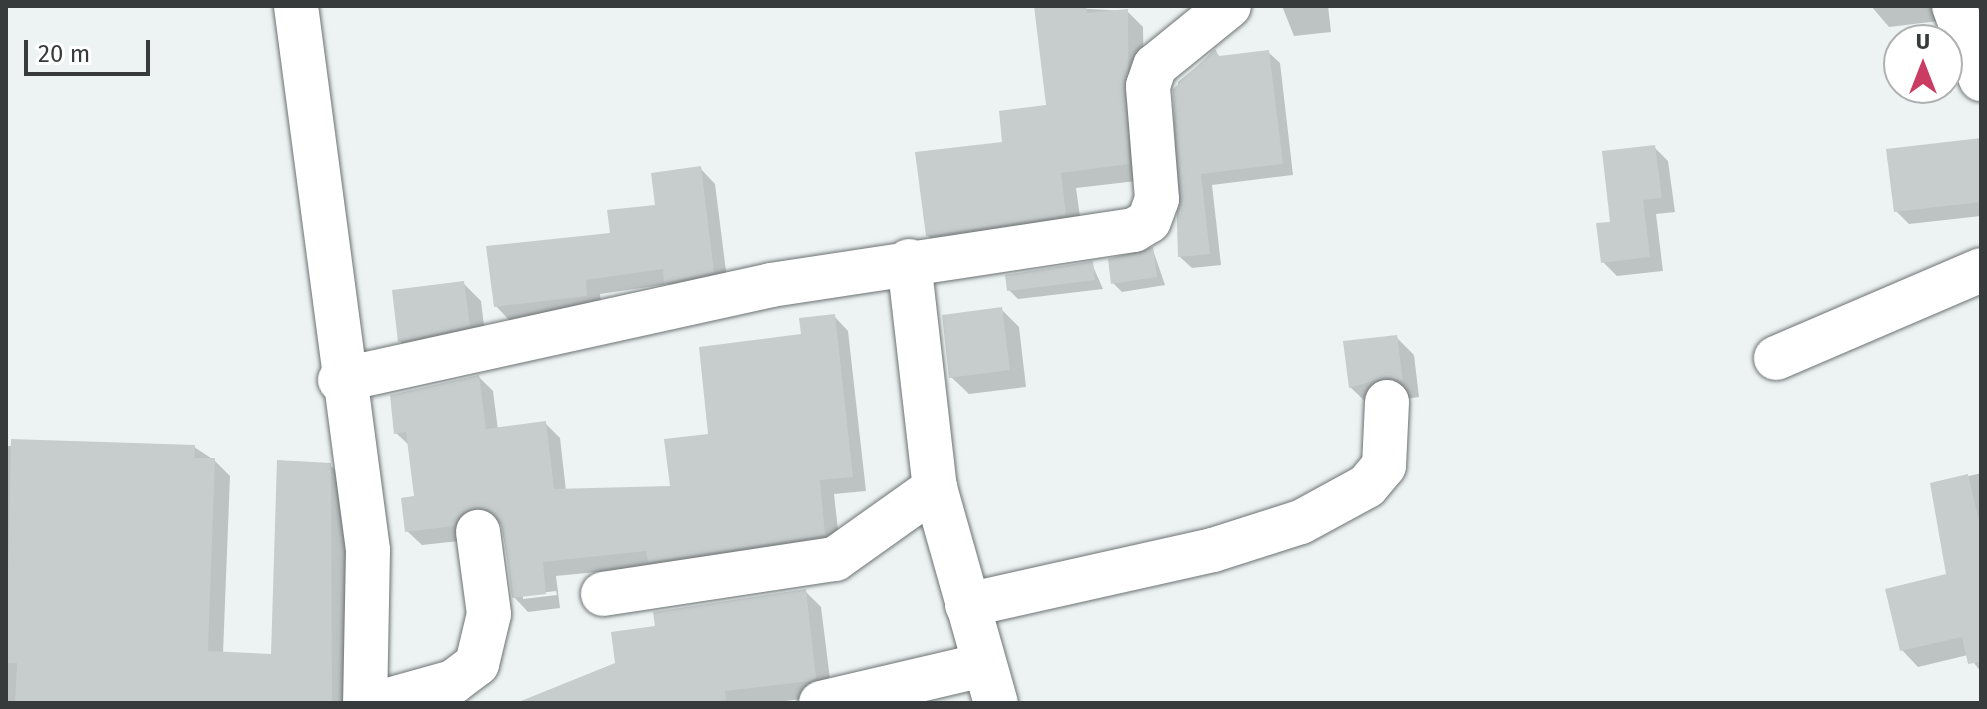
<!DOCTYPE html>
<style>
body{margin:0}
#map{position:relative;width:1987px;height:709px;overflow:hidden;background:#edf3f3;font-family:"Fira Sans",sans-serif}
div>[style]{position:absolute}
.shadow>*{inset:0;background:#0003}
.building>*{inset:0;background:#c6cdcc}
.roads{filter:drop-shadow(0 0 2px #6c7271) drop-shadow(0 0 2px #6c7271)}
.street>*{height:44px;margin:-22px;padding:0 22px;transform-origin:22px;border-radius:22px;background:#fff}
span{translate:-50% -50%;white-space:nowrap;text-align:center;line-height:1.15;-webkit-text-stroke:8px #fff;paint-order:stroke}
.frame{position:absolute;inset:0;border:8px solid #383b3b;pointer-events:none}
.north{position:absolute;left:1883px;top:24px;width:80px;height:80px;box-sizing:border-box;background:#fff;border:2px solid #afb1b1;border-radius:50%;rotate:0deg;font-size:22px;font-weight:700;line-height:32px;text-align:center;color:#383b3b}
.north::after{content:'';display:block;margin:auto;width:28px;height:36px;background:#cb3c62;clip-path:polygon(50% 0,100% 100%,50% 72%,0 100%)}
.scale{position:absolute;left:24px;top:40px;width:126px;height:36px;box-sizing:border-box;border:4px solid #383b3b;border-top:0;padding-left:10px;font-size:24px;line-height:28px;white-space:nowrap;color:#383b3b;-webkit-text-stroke:6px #fff;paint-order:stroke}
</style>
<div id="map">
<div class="shadow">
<i style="clip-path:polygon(1036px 6px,1127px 11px,1143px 27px,1145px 180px,1076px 188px,1082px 231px,944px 252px,927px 235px,1004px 144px,1048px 107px)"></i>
<i style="clip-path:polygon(1282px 6px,1328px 6px,1331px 32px,1294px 36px)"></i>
<i style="clip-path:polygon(1871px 6px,1937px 6px,1939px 21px,1889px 27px)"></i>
<i style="clip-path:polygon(1215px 52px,1221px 58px,1268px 52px,1280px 63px,1293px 175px,1212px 185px,1221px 265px,1192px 268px,1180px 257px,1178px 82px)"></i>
<i style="clip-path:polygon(1981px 140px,1981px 216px,1909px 224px,1896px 211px)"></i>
<i style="clip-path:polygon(1654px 147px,1668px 161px,1675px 212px,1656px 214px,1663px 271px,1617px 276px,1603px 262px,1612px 223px)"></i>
<i style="clip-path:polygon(700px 168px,715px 184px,728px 287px,681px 297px,669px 284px,600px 294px,602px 311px,511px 322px,496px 306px,657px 207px)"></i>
<i style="clip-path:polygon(1153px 250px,1165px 285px,1122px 292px,1113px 283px)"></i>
<i style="clip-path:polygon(1092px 264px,1103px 289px,1018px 299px,1009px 290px)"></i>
<i style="clip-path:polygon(463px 283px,481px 301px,486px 343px,417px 358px,400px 341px)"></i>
<i style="clip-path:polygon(1001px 309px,1019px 327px,1026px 387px,969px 394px,951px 377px)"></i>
<i style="clip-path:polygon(evenodd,834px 316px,848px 331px,866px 491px,834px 494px,840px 548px,556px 576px,560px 608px,528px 612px,514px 597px,501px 523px,478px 526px,469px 540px,422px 545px,407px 531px,416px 498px,410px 446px,396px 433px,479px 377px,493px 391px,498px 430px,545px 423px,560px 438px,566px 491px,672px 488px,803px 336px,834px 316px,556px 591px,557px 595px,523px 599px,523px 595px,556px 591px)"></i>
<i style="clip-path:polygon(1396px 337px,1414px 355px,1419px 397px,1368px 404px,1350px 387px)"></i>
<i style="clip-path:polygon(6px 446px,194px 447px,214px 460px,230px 476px,223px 654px,273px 656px,330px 465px,346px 481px,346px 703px,6px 703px)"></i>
<i style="clip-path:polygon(1981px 473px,1981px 672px,1968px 655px,1918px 667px,1902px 650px,1949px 576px,1933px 485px)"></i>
<i style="clip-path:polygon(805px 591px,821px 607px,832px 695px,770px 703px,519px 703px,617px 664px,657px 628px)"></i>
</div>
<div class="building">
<i style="clip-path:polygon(1034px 6px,1086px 6px,1087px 13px,1128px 9px,1129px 164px,1061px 173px,1066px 215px,926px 236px,915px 152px,1002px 142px,999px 111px,1046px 105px)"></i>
<i style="clip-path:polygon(1215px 49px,1219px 56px,1269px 50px,1283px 164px,1201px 174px,1210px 254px,1178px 257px,1173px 89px)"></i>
<i style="clip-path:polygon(1981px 138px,1981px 202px,1894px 212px,1886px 149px)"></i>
<i style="clip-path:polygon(1655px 145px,1662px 198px,1643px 200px,1650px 257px,1601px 263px,1596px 223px,1610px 222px,1602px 151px)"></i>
<i style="clip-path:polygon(701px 166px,714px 272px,664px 283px,663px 269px,586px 280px,587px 296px,494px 307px,486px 246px,610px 233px,607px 210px,655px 205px,651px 173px)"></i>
<i style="clip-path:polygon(1153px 247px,1157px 277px,1111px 284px,1108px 259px)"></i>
<i style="clip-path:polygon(1093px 261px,1095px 280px,1007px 291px,1005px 275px)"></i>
<i style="clip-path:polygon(464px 281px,470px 326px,398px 342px,392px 290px)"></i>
<i style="clip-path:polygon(1002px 307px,1010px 370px,949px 378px,942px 315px)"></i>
<i style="clip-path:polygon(835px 314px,853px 477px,820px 480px,825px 535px,648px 562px,646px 551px,543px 562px,546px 594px,512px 598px,503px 528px,488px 509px,463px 512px,454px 526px,405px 532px,401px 498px,414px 496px,406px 432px,394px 434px,390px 395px,479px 375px,486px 429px,546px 421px,554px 489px,670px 486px,664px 439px,708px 434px,699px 347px,801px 334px,799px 318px)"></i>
<i style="clip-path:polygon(1397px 335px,1403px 381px,1387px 377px,1349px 388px,1343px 341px)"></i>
<i style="clip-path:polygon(11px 439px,195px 445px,194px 458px,215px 458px,208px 651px,271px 654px,277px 460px,331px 463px,332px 703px,15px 703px,17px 663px,6px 663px)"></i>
<i style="clip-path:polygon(1968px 474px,1981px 529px,1981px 662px,1968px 664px,1962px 637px,1900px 651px,1885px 589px,1946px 574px,1930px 483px)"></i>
<i style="clip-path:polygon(806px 589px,816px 678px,810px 681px,725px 691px,726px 700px,699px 703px,516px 703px,615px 663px,611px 632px,655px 626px,653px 612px)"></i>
</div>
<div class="roads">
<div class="street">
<i style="left:296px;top:6px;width:549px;rotate:82.46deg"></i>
<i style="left:368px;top:550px;width:153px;rotate:91.1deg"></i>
<i style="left:1954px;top:6px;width:78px;rotate:69.7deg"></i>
<i style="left:909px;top:261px;width:228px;rotate:83.5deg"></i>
<i style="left:935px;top:488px;width:223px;rotate:74.2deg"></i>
<i style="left:1776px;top:358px;width:223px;rotate:-23.2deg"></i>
<i style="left:340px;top:380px;width:441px;rotate:-12.4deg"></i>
<i style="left:771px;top:285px;width:367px;rotate:-8.6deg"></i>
<i style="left:1134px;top:230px;width:17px;rotate:-31deg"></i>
<i style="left:1149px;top:221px;width:23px;rotate:-70deg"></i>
<i style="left:1157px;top:199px;width:113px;rotate:-94.6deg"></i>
<i style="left:1148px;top:86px;width:21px;rotate:-71deg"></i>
<i style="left:1155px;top:66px;width:95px;rotate:-39deg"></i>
<i style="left:603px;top:594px;width:235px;rotate:-8.6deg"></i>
<i style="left:835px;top:559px;width:123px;rotate:-35.4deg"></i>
<i style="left:967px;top:605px;width:252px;rotate:-12.6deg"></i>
<i style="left:1213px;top:550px;width:92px;rotate:-17.7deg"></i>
<i style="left:1301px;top:522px;width:75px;rotate:-28.6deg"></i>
<i style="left:1367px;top:486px;width:26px;rotate:-50deg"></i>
<i style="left:1384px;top:466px;width:64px;rotate:-87.3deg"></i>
<i style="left:378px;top:703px;width:78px;rotate:-15.6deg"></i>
<i style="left:453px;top:682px;width:30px;rotate:-37deg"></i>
<i style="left:477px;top:664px;width:51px;rotate:-76.5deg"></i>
<i style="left:489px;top:614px;width:83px;rotate:-97.6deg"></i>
<i style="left:821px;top:703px;width:166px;rotate:-13.2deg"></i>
</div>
</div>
<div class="frame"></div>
<div class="north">U</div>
<div class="scale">20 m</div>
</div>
